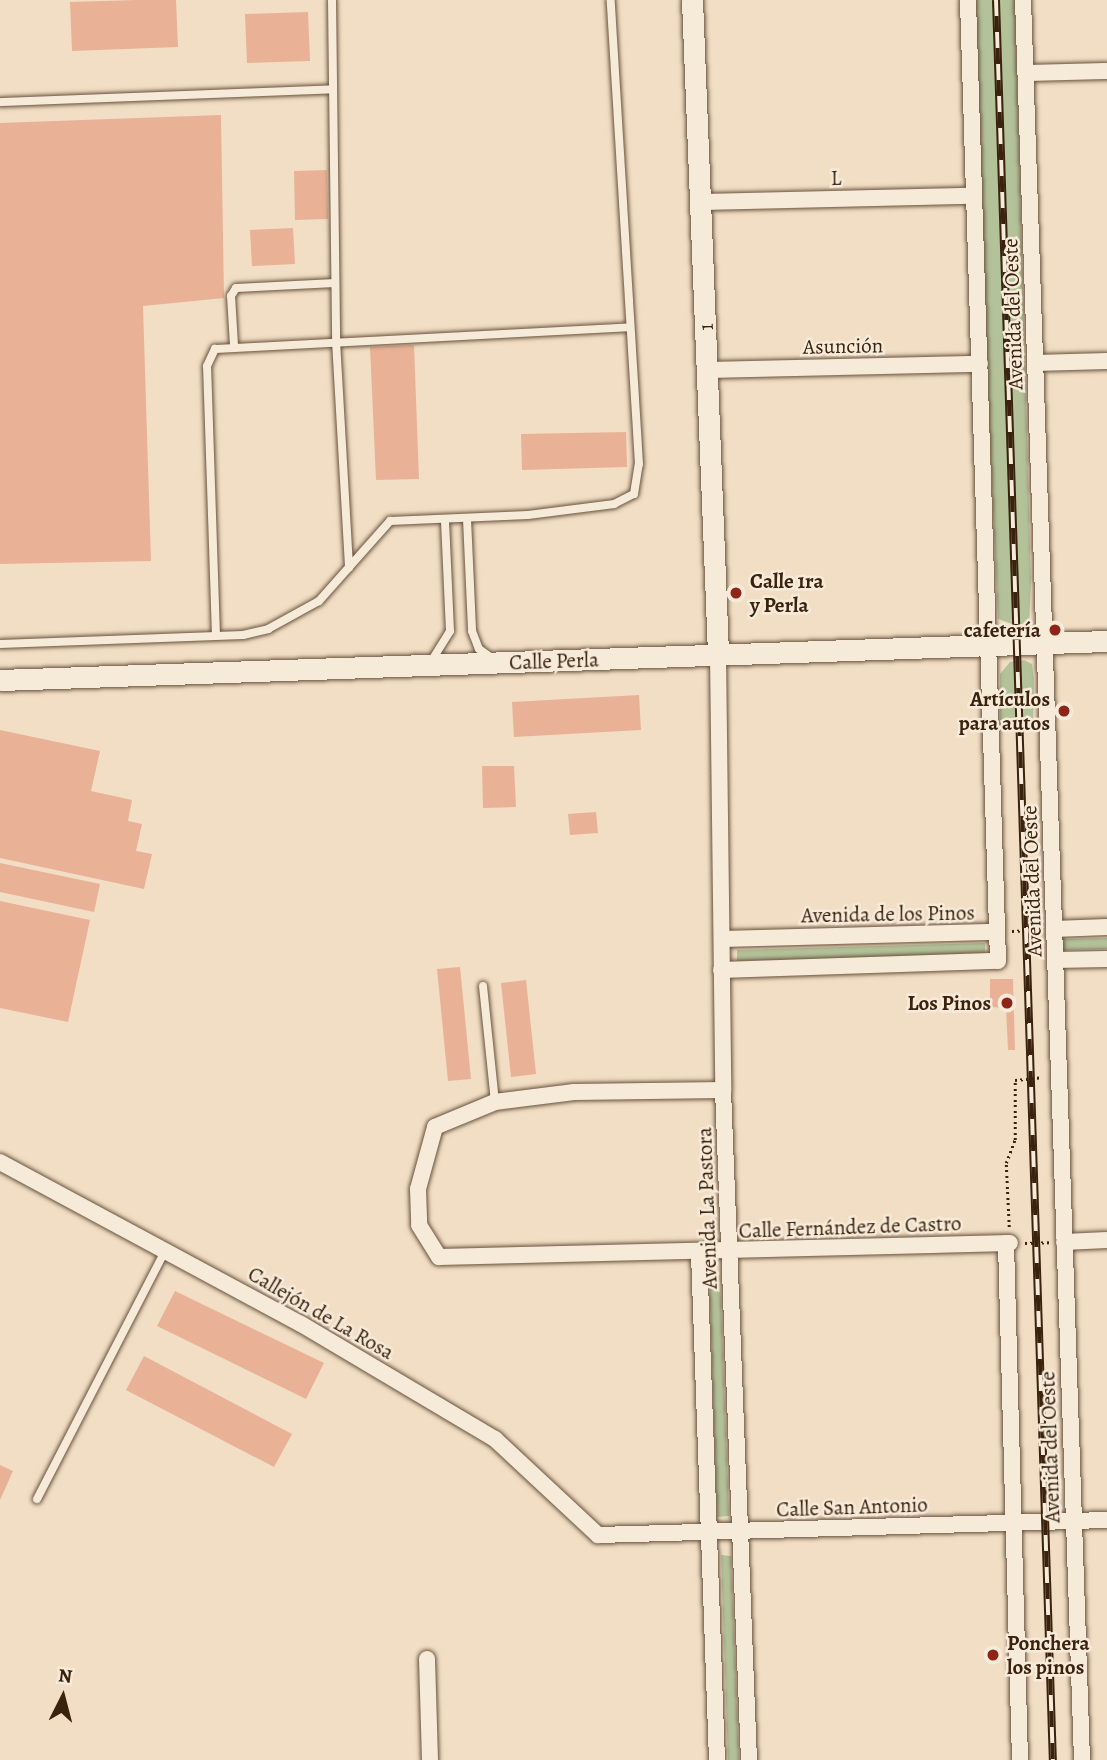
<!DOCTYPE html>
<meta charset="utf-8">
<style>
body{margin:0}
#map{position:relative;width:1107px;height:1760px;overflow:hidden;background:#f1dec4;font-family:Alegreya,serif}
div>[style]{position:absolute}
.green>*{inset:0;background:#b3c299}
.building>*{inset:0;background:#e9b296}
.path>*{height:2.5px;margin-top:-1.25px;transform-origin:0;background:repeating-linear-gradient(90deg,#3a220e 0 2px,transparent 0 5.5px)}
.roads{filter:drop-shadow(0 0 2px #68513c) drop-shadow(0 0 2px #68513c)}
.lane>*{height:8px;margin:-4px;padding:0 4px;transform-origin:4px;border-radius:4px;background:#f6ead9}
.street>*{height:16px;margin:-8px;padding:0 8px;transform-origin:8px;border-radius:8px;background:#f6ead9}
.secondary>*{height:21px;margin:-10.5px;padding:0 10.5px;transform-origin:10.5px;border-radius:10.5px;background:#f6ead9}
.rail>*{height:8px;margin-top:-4px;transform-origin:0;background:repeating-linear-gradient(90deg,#f6ead9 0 16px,#3a220e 0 32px);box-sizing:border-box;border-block:2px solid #3a220e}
.dots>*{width:19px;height:19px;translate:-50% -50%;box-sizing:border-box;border:4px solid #f6ead9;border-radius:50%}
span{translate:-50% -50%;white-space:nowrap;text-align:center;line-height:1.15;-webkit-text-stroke:5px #f6ead9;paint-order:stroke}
.street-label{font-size:21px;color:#3a220e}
.poi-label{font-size:21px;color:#3a220e;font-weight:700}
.left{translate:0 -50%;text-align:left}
.right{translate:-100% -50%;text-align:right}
.north{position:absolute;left:28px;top:1662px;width:70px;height:70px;-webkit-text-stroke:5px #f6ead9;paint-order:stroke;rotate:6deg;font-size:19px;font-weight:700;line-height:28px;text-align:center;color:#3a220e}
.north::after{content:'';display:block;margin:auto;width:24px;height:32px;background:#3a220e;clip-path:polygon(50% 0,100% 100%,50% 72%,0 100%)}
</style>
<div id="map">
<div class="green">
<i style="clip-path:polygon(970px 0,1015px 0,1031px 583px,1029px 625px,1021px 627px,998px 619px)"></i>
<i style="clip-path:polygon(1024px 660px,1032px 664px,1034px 678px,1033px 723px,1000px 725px,1000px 674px,1010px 662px)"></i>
<i style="clip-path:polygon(1107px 938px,1107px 949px,1063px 950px,1062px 939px)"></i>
<i style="clip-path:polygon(985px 943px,985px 955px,737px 961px,737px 950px)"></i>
<i style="clip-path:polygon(709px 1272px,720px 1274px,729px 1516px,717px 1517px)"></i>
<i style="clip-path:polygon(721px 1555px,731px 1556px,739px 1760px,728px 1760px)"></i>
</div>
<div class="building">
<i style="clip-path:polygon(137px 0,176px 0,178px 47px,72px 51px,70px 2px)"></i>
<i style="clip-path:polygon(308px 12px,310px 61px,247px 63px,245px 14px)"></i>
<i style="clip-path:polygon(221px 115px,224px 298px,143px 306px,151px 561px,0 564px,0 123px)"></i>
<i style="clip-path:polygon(327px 170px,328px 219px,295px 220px,294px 171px)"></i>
<i style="clip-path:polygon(293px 228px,295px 264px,252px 266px,250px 230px)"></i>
<i style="clip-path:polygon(414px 345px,419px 479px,376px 480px,370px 347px)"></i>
<i style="clip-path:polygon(626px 432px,627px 467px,522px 470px,521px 434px)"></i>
<i style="clip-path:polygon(639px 695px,641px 730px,514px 737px,512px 702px)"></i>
<i style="clip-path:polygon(0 730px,100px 751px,91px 791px,132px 800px,128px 821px,142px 824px,136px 851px,152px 854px,144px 889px,0 858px)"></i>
<i style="clip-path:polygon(482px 766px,514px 766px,516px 807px,483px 808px)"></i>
<i style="clip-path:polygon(596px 812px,598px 833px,570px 835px,568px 814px)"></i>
<i style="clip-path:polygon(0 863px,100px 884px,94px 912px,0 892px)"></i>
<i style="clip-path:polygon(0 901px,90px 920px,68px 1022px,0 1008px)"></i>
<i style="clip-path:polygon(460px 967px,471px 1079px,448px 1081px,437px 969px)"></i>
<i style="clip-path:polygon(990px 979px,1013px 979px,1015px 1050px,1008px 1050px,1006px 1008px,990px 1007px)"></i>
<i style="clip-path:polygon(526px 980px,536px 1074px,511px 1077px,501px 983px)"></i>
<i style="clip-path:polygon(175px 1291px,324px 1363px,306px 1399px,157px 1326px)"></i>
<i style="clip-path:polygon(144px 1356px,292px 1434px,274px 1467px,126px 1390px)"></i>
<i style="clip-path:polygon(0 1465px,13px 1471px,0 1500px)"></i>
</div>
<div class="path">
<i style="left:1012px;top:931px;width:25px;rotate:-2deg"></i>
<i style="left:1009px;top:1227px;width:64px;rotate:-92.7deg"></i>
<i style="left:1006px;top:1163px;width:25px;rotate:-69deg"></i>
<i style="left:1015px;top:1140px;width:60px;rotate:-90deg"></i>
<i style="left:1015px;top:1080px;width:27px;rotate:-6deg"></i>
<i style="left:1025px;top:1243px;width:25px;rotate:-2deg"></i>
</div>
<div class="roads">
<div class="lane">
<i style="left:332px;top:0;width:341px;rotate:89.3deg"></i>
<i style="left:336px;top:341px;width:227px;rotate:86.7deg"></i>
<i style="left:0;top:102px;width:331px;rotate:-2.2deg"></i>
<i style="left:234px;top:345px;width:49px;rotate:-93.5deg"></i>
<i style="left:231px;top:296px;width:9px;rotate:-58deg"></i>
<i style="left:236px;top:288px;width:99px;rotate:-2.9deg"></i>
<i style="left:467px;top:519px;width:112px;rotate:87.4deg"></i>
<i style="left:472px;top:631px;width:19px;rotate:69deg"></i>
<i style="left:479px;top:649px;width:16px;rotate:35deg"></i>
<i style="left:216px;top:636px;width:270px;rotate:-91.9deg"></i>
<i style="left:207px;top:366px;width:19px;rotate:-65deg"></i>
<i style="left:215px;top:349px;width:414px;rotate:-3deg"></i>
<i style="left:0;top:644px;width:243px;rotate:-2.1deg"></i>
<i style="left:243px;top:635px;width:26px;rotate:-13deg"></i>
<i style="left:268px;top:629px;width:58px;rotate:-28.8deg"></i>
<i style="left:319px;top:601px;width:107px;rotate:-48.4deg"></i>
<i style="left:390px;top:521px;width:138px;rotate:-2.5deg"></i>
<i style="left:528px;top:515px;width:87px;rotate:-7.3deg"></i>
<i style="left:614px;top:504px;width:22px;rotate:-27deg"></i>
<i style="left:634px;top:494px;width:30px;rotate:-81deg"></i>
<i style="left:639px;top:464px;width:465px;rotate:-93.5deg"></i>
<i style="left:432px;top:660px;width:34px;rotate:-58deg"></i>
<i style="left:450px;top:631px;width:112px;rotate:-92.6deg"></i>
<i style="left:483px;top:986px;width:117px;rotate:84.1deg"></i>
<i style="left:37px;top:1499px;width:281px;rotate:-62.7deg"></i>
</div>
<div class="street">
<i style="left:1023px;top:0;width:1761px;rotate:88.08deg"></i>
<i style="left:1026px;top:73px;width:81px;rotate:-1.4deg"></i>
<i style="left:700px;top:202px;width:274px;rotate:-1.3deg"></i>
<i style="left:1035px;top:363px;width:72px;rotate:-1.6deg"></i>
<i style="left:708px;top:370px;width:272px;rotate:-1.3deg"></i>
<i style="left:718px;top:654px;width:436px;rotate:89.3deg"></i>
<i style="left:723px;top:1090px;width:671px;rotate:87.78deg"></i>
<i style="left:1054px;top:929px;width:53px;rotate:-2.2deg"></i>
<i style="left:722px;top:939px;width:275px;rotate:-1.5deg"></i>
<i style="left:1055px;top:960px;width:52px;rotate:-1.1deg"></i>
<i style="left:721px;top:970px;width:277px;rotate:-1.9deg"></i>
<i style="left:998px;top:961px;width:961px;rotate:-91.79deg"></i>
<i style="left:723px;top:1090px;width:149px;rotate:179.2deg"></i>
<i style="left:574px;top:1092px;width:80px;rotate:172.8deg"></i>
<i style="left:495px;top:1102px;width:65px;rotate:157.4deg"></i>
<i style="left:435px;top:1127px;width:64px;rotate:105.3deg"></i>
<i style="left:418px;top:1189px;width:36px;rotate:88deg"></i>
<i style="left:419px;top:1225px;width:38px;rotate:58deg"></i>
<i style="left:439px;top:1257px;width:571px;rotate:-1.4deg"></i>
<i style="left:0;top:1162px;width:342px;rotate:28.3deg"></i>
<i style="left:301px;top:1324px;width:226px;rotate:30.7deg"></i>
<i style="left:495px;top:1439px;width:141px;rotate:43deg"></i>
<i style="left:598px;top:1535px;width:509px;rotate:-1.69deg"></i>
<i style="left:1064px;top:1242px;width:43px;rotate:-2.7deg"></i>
<i style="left:1006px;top:1243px;width:517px;rotate:88.45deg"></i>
<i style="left:699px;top:1253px;width:507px;rotate:87.97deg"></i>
<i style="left:427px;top:1659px;width:101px;rotate:88.3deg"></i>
</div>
<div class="secondary">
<i style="left:692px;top:0;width:655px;rotate:87.72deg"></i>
<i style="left:0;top:680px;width:1108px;rotate:-2.02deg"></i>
</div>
</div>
<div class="rail">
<i style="left:996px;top:0;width:1761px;rotate:88.15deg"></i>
</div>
<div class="dots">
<i style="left:736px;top:593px;background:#8f2418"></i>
<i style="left:1055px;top:630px;background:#8f2418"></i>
<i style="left:1064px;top:711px;background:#8f2418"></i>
<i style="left:1007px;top:1003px;background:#8f2418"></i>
<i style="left:993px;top:1655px;background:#8f2418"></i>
</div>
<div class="street-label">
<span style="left:836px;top:178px;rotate:-1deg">L</span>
<span style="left:1013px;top:314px;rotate:-92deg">Avenida del Oeste</span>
<span style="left:706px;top:327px;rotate:-93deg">1</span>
<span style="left:843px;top:346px;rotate:-1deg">Asunción</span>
<span style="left:554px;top:661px;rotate:-2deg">Calle Perla</span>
<span style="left:1032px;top:881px;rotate:-92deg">Avenida del Oeste</span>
<span style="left:888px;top:914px;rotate:-1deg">Avenida de los Pinos</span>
<span style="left:707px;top:1208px;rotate:-92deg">Avenida La Pastora</span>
<span style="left:850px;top:1227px;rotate:-2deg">Calle Fernández de Castro</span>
<span style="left:321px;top:1313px;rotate:30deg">Callejón de La Rosa</span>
<span style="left:1050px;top:1447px;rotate:-92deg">Avenida del Oeste</span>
<span style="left:852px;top:1507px;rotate:-2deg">Calle San Antonio</span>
</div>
<div class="poi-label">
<span class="left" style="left:750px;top:593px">Calle 1ra<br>y Perla</span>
<span class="right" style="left:1041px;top:630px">cafetería</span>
<span class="right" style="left:1050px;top:711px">Artículos<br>para autos</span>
<span class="right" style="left:991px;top:1003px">Los Pinos</span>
<span class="left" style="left:1007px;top:1655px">Ponchera<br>los pinos</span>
</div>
<div class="north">N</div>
</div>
